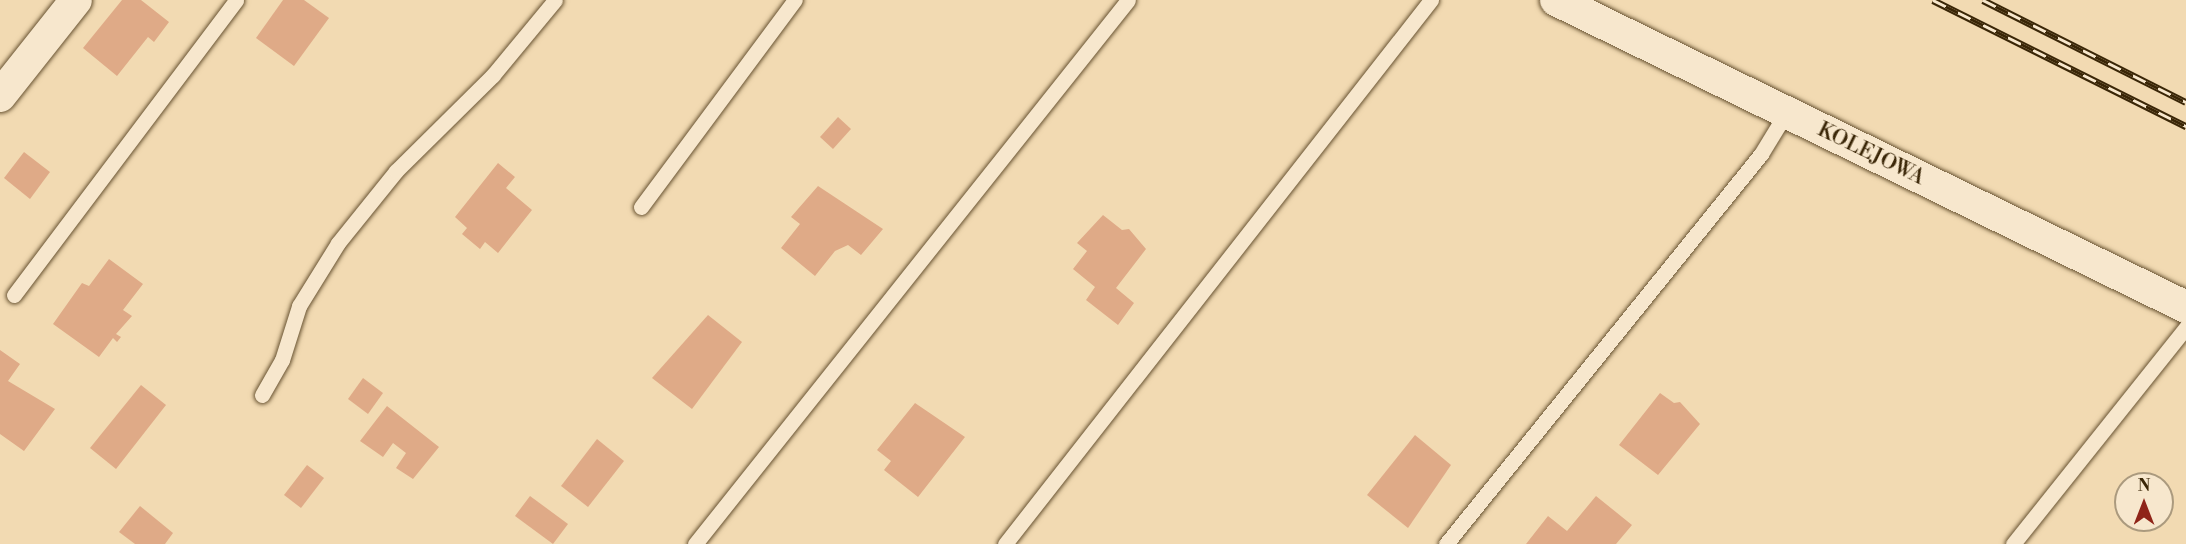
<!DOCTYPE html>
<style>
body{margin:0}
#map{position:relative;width:2186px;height:544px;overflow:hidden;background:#f2dab2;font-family:"Libre Bodoni",serif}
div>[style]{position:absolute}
.building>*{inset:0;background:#dfaa87}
.roads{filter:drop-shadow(0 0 2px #685332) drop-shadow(0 0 2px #685332)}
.lane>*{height:15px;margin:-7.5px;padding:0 7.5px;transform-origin:7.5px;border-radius:7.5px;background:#f7e7cd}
.street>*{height:32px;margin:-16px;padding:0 16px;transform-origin:16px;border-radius:16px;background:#f7e7cd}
.rail>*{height:7px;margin-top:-3.5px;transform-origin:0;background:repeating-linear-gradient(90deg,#f7e7cd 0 14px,#3a2607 0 28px);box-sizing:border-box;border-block:2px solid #3a2607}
span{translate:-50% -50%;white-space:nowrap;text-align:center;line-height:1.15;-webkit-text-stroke:4.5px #f7e7cd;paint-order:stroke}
.street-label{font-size:21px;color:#3a2607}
.north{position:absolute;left:2114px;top:472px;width:60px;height:60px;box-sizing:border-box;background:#f7e7cd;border:2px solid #ab9a7e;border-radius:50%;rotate:0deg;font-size:16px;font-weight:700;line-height:24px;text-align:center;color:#3a2607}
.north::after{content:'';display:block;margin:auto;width:21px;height:27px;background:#8f2418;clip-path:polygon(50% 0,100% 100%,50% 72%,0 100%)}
</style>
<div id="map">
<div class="building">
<i style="clip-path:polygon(122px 0,141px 0,169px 22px,154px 42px,148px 37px,117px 76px,83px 48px)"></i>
<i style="clip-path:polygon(283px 0,304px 0,329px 18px,294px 66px,256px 38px)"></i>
<i style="clip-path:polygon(838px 117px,851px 129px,833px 149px,820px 137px)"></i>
<i style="clip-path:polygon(24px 152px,50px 172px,30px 199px,4px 178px)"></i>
<i style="clip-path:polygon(498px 163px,515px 177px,506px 188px,532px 210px,498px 253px,485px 242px,480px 249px,462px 234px,467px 228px,455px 217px)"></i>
<i style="clip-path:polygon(818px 186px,883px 229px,861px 255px,848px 245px,835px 251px,815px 276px,781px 248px,800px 224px,791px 217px)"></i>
<i style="clip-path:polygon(1103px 215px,1122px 230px,1129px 229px,1146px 249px,1116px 288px,1134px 303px,1118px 325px,1086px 300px,1095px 287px,1073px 269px,1087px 251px,1077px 243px)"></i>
<i style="clip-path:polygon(109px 259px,143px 284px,123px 310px,132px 316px,116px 334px,121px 337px,117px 342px,113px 338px,99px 357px,53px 324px,82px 283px,89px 286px)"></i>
<i style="clip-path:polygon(708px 315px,742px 342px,692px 409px,652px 378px)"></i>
<i style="clip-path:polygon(0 350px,20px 364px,8px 381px,55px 409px,24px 451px,0 434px)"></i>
<i style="clip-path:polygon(363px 378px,383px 393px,368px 414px,348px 399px)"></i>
<i style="clip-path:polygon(141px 385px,166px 405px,116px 469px,90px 448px)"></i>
<i style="clip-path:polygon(1660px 393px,1674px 403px,1680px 402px,1700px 424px,1658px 475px,1619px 445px)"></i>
<i style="clip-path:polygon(915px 403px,965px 437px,918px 497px,884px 470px,891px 461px,877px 450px)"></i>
<i style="clip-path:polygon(387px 406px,439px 447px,413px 479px,396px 468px,406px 453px,393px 443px,383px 457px,360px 441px)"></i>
<i style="clip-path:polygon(1415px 435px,1451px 465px,1408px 528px,1367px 495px)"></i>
<i style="clip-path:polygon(597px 439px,624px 461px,588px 507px,561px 486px)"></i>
<i style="clip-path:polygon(307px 465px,324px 478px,301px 508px,284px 495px)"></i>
<i style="clip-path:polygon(530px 496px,568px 524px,553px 544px,515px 516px)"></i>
<i style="clip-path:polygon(1596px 496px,1632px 525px,1616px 544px,1526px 544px,1548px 516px,1567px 531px)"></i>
<i style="clip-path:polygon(140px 506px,173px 533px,165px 544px,135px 544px,119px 532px)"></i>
</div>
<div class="roads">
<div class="lane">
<i style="left:641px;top:207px;width:258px;rotate:-53.4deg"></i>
<i style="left:14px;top:295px;width:369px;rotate:-53deg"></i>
<i style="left:262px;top:395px;width:40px;rotate:-60.3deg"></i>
<i style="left:282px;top:360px;width:57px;rotate:-72.5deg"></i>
<i style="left:299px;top:306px;width:74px;rotate:-58.2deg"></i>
<i style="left:338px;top:243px;width:92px;rotate:-51.1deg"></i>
<i style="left:396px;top:171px;width:136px;rotate:-44.7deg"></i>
<i style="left:493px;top:75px;width:97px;rotate:-50.4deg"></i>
<i style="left:695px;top:544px;width:695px;rotate:-51.48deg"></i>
<i style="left:1005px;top:544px;width:691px;rotate:-51.94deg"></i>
<i style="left:1446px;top:544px;width:501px;rotate:-51.07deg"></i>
<i style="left:1761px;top:154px;width:48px;rotate:-58.6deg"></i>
<i style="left:2013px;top:544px;width:278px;rotate:-51.4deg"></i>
</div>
<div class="street">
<i style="left:1556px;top:0;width:701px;rotate:25.98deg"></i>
<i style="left:0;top:96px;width:122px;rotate:-51.6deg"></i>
</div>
</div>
<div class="rail">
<i style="left:1933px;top:0;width:283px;rotate:26.5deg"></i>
<i style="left:1983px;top:0;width:227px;rotate:26.7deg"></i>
</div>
<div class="street-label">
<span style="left:1871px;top:154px;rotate:26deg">KOLEJOWA</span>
</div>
<div class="north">N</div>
</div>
